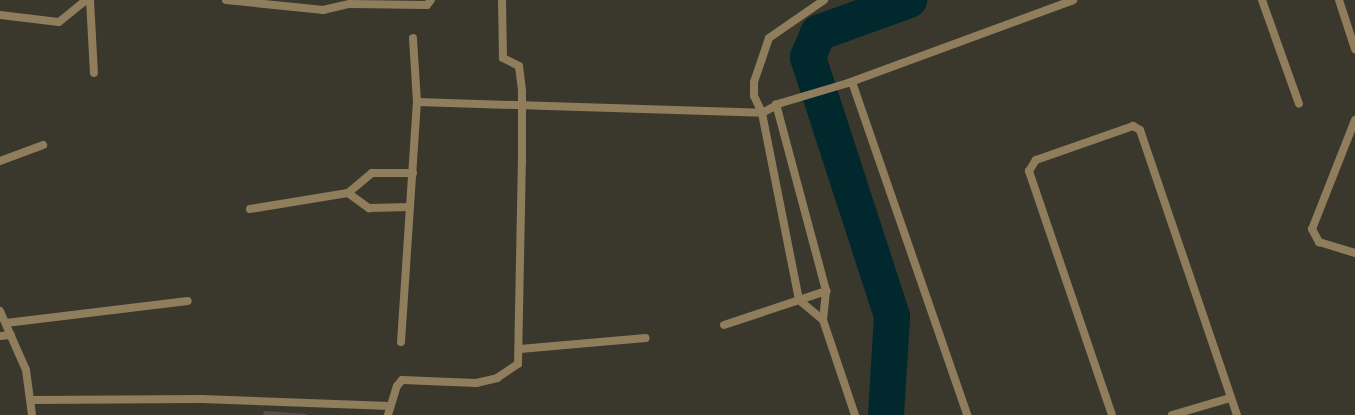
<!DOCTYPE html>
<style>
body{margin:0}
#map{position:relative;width:1355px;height:415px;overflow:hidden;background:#3a372c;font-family:Spectral,serif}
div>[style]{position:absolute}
.river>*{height:36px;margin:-18px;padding:0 18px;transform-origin:18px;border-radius:18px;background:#00282d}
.building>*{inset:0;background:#5a4c4a}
.minor>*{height:8px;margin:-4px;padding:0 4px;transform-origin:4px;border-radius:4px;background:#8f7d5c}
.tertiary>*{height:8px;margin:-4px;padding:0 4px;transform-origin:4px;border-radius:4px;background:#8f7d5c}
.minor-bridge>*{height:8px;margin:-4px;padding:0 4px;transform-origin:4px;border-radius:4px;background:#8f7d5c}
span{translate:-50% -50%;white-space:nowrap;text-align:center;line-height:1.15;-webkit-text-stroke:3.5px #3a372c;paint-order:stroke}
</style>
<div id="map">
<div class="river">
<i style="left:886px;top:415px;width:99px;rotate:-86.5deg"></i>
<i style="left:892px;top:316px;width:272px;rotate:-108deg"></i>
<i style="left:808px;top:57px;width:26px;rotate:-67deg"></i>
<i style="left:818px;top:33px;width:97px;rotate:-19.9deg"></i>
</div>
<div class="building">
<i style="clip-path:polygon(264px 411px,307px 414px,307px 415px,263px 415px)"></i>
</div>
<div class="minor">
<i style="left:90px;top:0;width:73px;rotate:86.9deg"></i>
<i style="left:226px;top:0;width:98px;rotate:5.9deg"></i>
<i style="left:323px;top:10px;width:28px;rotate:-13deg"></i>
<i style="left:350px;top:4px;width:77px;rotate:0.7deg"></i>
<i style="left:427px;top:5px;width:6px;rotate:-51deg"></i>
<i style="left:502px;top:0;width:58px;rotate:89deg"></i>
<i style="left:503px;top:58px;width:18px;rotate:27deg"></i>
<i style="left:519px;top:66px;width:26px;rotate:83deg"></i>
<i style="left:1262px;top:0;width:110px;rotate:70.4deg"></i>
<i style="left:1339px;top:0;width:52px;rotate:71.9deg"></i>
<i style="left:0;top:15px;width:59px;rotate:6.8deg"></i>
<i style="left:59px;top:22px;width:35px;rotate:-39deg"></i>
<i style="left:852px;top:82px;width:352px;rotate:70.9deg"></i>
<i style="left:417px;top:102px;width:345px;rotate:1.8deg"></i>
<i style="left:762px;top:113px;width:21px;rotate:-28deg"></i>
<i style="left:781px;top:103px;width:70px;rotate:-16.6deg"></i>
<i style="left:848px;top:83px;width:240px;rotate:-20.2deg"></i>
<i style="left:776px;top:104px;width:194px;rotate:75deg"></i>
<i style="left:826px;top:291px;width:29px;rotate:96deg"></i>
<i style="left:823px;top:320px;width:100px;rotate:71.4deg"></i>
<i style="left:1355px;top:120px;width:117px;rotate:111.5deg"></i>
<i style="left:1312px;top:229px;width:15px;rotate:62deg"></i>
<i style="left:1319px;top:242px;width:38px;rotate:17deg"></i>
<i style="left:0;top:161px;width:46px;rotate:-20.4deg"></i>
<i style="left:348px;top:193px;width:26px;rotate:36deg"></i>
<i style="left:369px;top:208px;width:41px;rotate:-1.4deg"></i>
<i style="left:250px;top:209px;width:99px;rotate:-9.3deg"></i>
<i style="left:348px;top:193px;width:31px;rotate:-40deg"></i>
<i style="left:372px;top:173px;width:41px"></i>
<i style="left:823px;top:320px;width:31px;rotate:-140deg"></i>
<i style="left:799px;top:300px;width:191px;rotate:-101.2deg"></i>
<i style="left:762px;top:113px;width:19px;rotate:-115deg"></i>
<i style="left:754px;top:96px;width:14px;rotate:-90deg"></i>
<i style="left:754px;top:82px;width:46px;rotate:-71.2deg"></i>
<i style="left:769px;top:38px;width:67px;rotate:-34.6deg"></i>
<i style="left:6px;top:323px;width:183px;rotate:-6.9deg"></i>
<i style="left:724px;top:325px;width:108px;rotate:-18.4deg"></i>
<i style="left:0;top:336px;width:11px;rotate:-5deg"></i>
<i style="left:401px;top:342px;width:241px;rotate:-86.2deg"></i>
<i style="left:417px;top:102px;width:64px;rotate:-93.6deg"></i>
<i style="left:520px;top:349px;width:126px;rotate:-5deg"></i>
<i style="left:32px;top:400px;width:170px;rotate:-0.3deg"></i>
<i style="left:202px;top:399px;width:188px;rotate:2.1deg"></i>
<i style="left:388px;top:415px;width:30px;rotate:-73deg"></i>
<i style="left:397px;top:386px;width:8px;rotate:-50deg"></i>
<i style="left:402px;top:380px;width:74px;rotate:2.3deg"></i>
<i style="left:476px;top:383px;width:22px;rotate:-13deg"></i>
<i style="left:497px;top:378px;width:25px;rotate:-34deg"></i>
<i style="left:518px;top:364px;width:203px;rotate:-88.9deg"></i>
<i style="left:1112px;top:415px;width:258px;rotate:-108.8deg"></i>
<i style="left:1029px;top:171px;width:13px;rotate:-58deg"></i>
<i style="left:1036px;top:160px;width:103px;rotate:-19.3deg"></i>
<i style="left:1133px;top:126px;width:8px;rotate:30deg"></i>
<i style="left:1140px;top:130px;width:301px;rotate:71.2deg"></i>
<i style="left:1172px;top:415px;width:60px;rotate:-16.3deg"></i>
</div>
<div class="tertiary">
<i style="left:0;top:311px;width:64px;rotate:66.2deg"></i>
<i style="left:26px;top:370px;width:45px;rotate:82.4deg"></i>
</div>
<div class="minor-bridge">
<i style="left:522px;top:92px;width:69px;rotate:90deg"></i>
</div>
</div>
